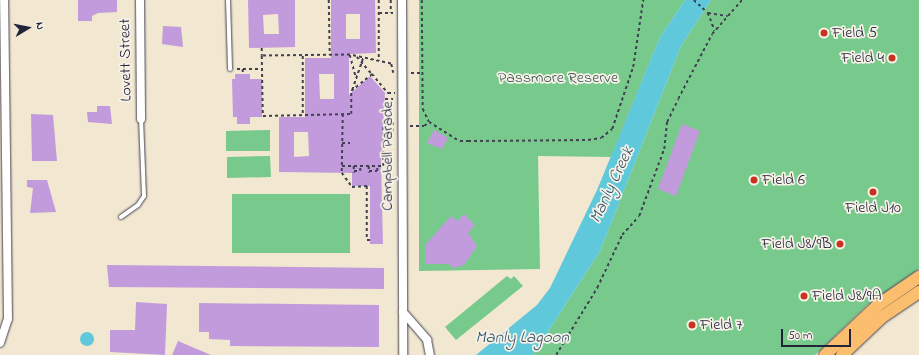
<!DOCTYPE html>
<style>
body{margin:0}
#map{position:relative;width:919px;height:355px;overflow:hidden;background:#f2e7d0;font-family:"Indie Flower",sans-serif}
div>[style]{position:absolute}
.green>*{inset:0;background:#77ca8c}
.water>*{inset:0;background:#5fc8da}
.round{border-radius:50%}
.building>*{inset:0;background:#c29bdc}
.path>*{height:1.5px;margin-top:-0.75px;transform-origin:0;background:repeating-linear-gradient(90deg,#414051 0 3px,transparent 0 6px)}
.roads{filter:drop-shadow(0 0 1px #414051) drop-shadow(0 0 1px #414051)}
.lane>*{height:4px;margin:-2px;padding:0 2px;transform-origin:2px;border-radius:2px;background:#fff}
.street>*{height:8px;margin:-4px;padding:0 4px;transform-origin:4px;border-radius:4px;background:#fff}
.primary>*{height:12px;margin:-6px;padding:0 6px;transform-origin:6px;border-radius:6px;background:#fbbe6e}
.dots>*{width:11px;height:11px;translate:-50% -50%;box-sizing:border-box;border:2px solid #f7f3e8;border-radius:50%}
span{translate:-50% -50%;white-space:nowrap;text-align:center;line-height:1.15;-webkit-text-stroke:3.5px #f7f3e8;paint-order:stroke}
.poi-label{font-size:16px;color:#22223b}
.left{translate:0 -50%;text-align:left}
.right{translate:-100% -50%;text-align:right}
.street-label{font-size:16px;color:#22223b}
.park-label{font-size:16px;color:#3c5453}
.water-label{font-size:17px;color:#34546b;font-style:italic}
.north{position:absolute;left:8px;top:8px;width:40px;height:40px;-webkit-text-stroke:3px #f7f3e8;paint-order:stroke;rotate:80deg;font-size:11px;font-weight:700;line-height:16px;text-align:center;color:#22223b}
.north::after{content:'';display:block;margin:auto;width:14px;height:18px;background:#22223b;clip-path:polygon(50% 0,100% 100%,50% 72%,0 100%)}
.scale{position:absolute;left:781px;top:329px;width:70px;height:18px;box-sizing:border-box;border:2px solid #22223b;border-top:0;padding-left:5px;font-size:12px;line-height:14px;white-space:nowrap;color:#22223b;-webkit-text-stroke:3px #f7f3e8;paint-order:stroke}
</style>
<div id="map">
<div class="green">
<i style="clip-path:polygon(419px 0,685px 0,660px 37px,611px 157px,538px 156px,540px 269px,419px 271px)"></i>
<i style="clip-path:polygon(711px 0,919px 0,919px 269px,867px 305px,815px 355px,533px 355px,600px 251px,681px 46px)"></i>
<i style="clip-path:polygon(270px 130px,270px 151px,226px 151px,226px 131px)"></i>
<i style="clip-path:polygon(270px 156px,271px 177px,227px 178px,227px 157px)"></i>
<i style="clip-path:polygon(232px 194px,350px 194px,350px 253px,232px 253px)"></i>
<i style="clip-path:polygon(507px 276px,511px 279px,514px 276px,523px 286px,456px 340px,445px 327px)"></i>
</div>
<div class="water">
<i style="clip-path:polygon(685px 0,711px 0,681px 46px,600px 251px,533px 355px,476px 355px,537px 305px,550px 288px,597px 190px,660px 37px)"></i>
<i class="round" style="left:80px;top:332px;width:14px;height:14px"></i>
</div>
<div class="building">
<i style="clip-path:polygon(78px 0,117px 0,117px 12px,98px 13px,92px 16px,92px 21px,78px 21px)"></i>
<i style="clip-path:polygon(evenodd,248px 0,295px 0,295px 47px,249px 48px,248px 0,278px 14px,279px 34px,264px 34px,263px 15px,278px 14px)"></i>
<i style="clip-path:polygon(evenodd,331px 0,375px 0,376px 53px,349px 54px,349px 95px,370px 76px,385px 93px,381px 163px,383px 244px,370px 244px,370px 186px,352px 186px,352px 173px,279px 172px,279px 117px,305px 117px,305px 58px,331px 58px,331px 0,346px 14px,360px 14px,360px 39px,346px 39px,346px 14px,331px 0,319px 74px,334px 74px,334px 99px,320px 99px,319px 74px,331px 0,294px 132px,308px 132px,309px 156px,294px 157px,294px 132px)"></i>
<i style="clip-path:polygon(163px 26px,181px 27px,183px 47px,162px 44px)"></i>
<i style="clip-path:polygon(235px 74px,250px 74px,250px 79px,262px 79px,262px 117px,250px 117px,250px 124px,237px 124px,237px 117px,233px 117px,232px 79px,235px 79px)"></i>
<i style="clip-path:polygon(97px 106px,110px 106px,112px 124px,88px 122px,87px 112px,97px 112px)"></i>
<i style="clip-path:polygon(31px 114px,53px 115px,57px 161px,32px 161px)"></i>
<i style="clip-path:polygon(682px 124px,700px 131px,676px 196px,658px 189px)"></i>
<i style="clip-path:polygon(434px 130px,448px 138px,442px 149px,427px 143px)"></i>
<i style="clip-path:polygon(27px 180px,47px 180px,56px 212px,30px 213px,33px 188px,27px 187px)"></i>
<i style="clip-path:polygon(464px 214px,475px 225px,468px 233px,477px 246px,464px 265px,453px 268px,449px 264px,426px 264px,426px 244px,451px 216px,457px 221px)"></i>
<i style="clip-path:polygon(107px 265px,384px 268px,384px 289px,109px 287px)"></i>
<i style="clip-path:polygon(136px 302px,167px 304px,165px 355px,110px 352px,110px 330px,135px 330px)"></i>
<i style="clip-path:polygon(199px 303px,379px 305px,379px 347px,230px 346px,230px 340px,209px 339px,209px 332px,199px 332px)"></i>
<i style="clip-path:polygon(178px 341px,211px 355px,172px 355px)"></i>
</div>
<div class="path">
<i style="left:329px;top:0;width:55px;rotate:89deg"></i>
<i style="left:379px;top:0;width:61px;rotate:90deg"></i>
<i style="left:391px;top:0;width:13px;rotate:90deg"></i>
<i style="left:422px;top:0;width:109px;rotate:89.5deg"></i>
<i style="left:423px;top:109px;width:14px;rotate:65deg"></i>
<i style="left:429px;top:122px;width:36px;rotate:32deg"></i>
<i style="left:460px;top:141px;width:8px"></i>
<i style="left:468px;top:141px;width:120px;rotate:-0.5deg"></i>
<i style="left:588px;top:140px;width:13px;rotate:-9deg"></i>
<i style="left:601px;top:138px;width:14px;rotate:-39deg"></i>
<i style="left:612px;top:129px;width:65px;rotate:-71.3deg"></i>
<i style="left:633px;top:67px;width:68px;rotate:-81.5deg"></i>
<i style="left:694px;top:0;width:19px;rotate:43deg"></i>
<i style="left:708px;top:13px;width:19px;rotate:69deg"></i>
<i style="left:379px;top:13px;width:14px"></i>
<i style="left:708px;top:13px;width:20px;rotate:9deg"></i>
<i style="left:262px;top:48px;width:8px;rotate:90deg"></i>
<i style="left:350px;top:55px;width:24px;rotate:75deg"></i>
<i style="left:303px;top:56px;width:59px;rotate:90deg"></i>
<i style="left:357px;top:57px;width:23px;rotate:49deg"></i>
<i style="left:237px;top:69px;width:25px"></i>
<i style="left:243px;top:69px;width:5px;rotate:90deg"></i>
<i style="left:393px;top:73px;width:9px;rotate:-103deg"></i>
<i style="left:391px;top:64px;width:42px;rotate:-167.6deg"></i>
<i style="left:350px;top:55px;width:88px;rotate:179.3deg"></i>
<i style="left:262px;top:56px;width:60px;rotate:89deg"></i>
<i style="left:263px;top:116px;width:88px;rotate:-1.3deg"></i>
<i style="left:351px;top:114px;width:23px;rotate:-90deg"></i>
<i style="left:351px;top:91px;width:27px;rotate:-39deg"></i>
<i style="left:372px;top:74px;width:25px;rotate:50deg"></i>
<i style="left:388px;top:93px;width:7px"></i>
<i style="left:411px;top:73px;width:12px"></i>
<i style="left:352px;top:90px;width:34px;rotate:-71deg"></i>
<i style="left:385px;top:99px;width:8px"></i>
<i style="left:343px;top:114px;width:59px;rotate:91deg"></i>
<i style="left:342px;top:173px;width:17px;rotate:54deg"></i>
<i style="left:352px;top:187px;width:15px;rotate:-4deg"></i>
<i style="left:367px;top:186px;width:54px;rotate:90deg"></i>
<i style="left:367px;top:240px;width:3px"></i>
<i style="left:385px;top:120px;width:8px;rotate:14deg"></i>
<i style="left:393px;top:122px;width:9px;rotate:90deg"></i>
<i style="left:410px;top:126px;width:14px"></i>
<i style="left:424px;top:126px;width:6px;rotate:-39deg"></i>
<i style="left:342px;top:143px;width:8px"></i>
<i style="left:342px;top:166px;width:41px"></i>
<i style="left:383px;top:166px;width:44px;rotate:-90deg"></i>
<i style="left:354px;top:166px;width:7px;rotate:90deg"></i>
<i style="left:369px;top:166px;width:7px;rotate:90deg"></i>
<i style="left:354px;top:171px;width:6px"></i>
<i style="left:360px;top:171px;width:5px;rotate:-90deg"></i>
<i style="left:369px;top:171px;width:8px"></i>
<i style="left:377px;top:171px;width:5px;rotate:-90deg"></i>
<i style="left:556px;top:355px;width:79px;rotate:-58.5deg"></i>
<i style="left:597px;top:288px;width:59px;rotate:-64.7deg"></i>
<i style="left:622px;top:235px;width:25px;rotate:-48deg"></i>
<i style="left:639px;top:216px;width:72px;rotate:-69.5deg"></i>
<i style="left:664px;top:149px;width:27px;rotate:-84deg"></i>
<i style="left:667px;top:122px;width:25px;rotate:-64deg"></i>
<i style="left:678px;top:99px;width:73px;rotate:-62.4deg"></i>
<i style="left:712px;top:34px;width:45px;rotate:-48.6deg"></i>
</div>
<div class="roads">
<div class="lane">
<i style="left:228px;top:0;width:69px;rotate:88.3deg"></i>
<i style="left:121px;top:217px;width:21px;rotate:-35deg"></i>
<i style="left:138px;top:205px;width:11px;rotate:-56deg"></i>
<i style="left:144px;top:196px;width:77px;rotate:-92.2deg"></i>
</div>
<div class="street">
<i style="left:140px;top:0;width:119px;rotate:89.5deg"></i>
<i style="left:402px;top:0;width:355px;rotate:89.8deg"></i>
<i style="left:403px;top:312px;width:37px;rotate:49deg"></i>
<i style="left:427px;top:340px;width:15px;rotate:79deg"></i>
<i style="left:0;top:343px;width:25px;rotate:-72deg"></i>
<i style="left:8px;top:319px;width:319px;rotate:-90.7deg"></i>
</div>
<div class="primary">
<i style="left:825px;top:355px;width:73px;rotate:-43.3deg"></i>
<i style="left:878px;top:305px;width:50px;rotate:-34.3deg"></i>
<i style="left:842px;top:355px;width:55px;rotate:-43.5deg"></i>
<i style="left:882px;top:317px;width:45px;rotate:-34deg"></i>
</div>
</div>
<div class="dots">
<i style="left:824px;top:33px;background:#c8321e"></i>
<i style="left:892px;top:58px;background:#c8321e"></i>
<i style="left:754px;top:180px;background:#c8321e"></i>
<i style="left:873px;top:192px;background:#c8321e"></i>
<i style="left:840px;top:244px;background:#c8321e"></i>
<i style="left:804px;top:296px;background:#c8321e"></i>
<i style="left:692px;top:325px;background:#c8321e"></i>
</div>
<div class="poi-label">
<span class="left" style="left:832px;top:33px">Field 5</span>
<span class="right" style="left:884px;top:58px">Field 4</span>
<span class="left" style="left:762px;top:180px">Field 6</span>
<span style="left:873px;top:208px">Field J10</span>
<span class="right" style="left:832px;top:244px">Field J8/9B</span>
<span class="left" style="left:812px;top:296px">Field J8/9A</span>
<span class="left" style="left:700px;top:325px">Field 7</span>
</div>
<div class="street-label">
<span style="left:126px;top:60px;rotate:-91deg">Lovett Street</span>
<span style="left:388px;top:156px;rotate:-90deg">Campbell Parade</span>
</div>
<div class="park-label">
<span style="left:558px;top:78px">Passmore Reserve</span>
</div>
<div class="water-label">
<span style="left:612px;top:185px;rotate:-65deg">Manly Creek</span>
<span style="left:522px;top:338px">Manly Lagoon</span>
</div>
<div class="north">N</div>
<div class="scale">50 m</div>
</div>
